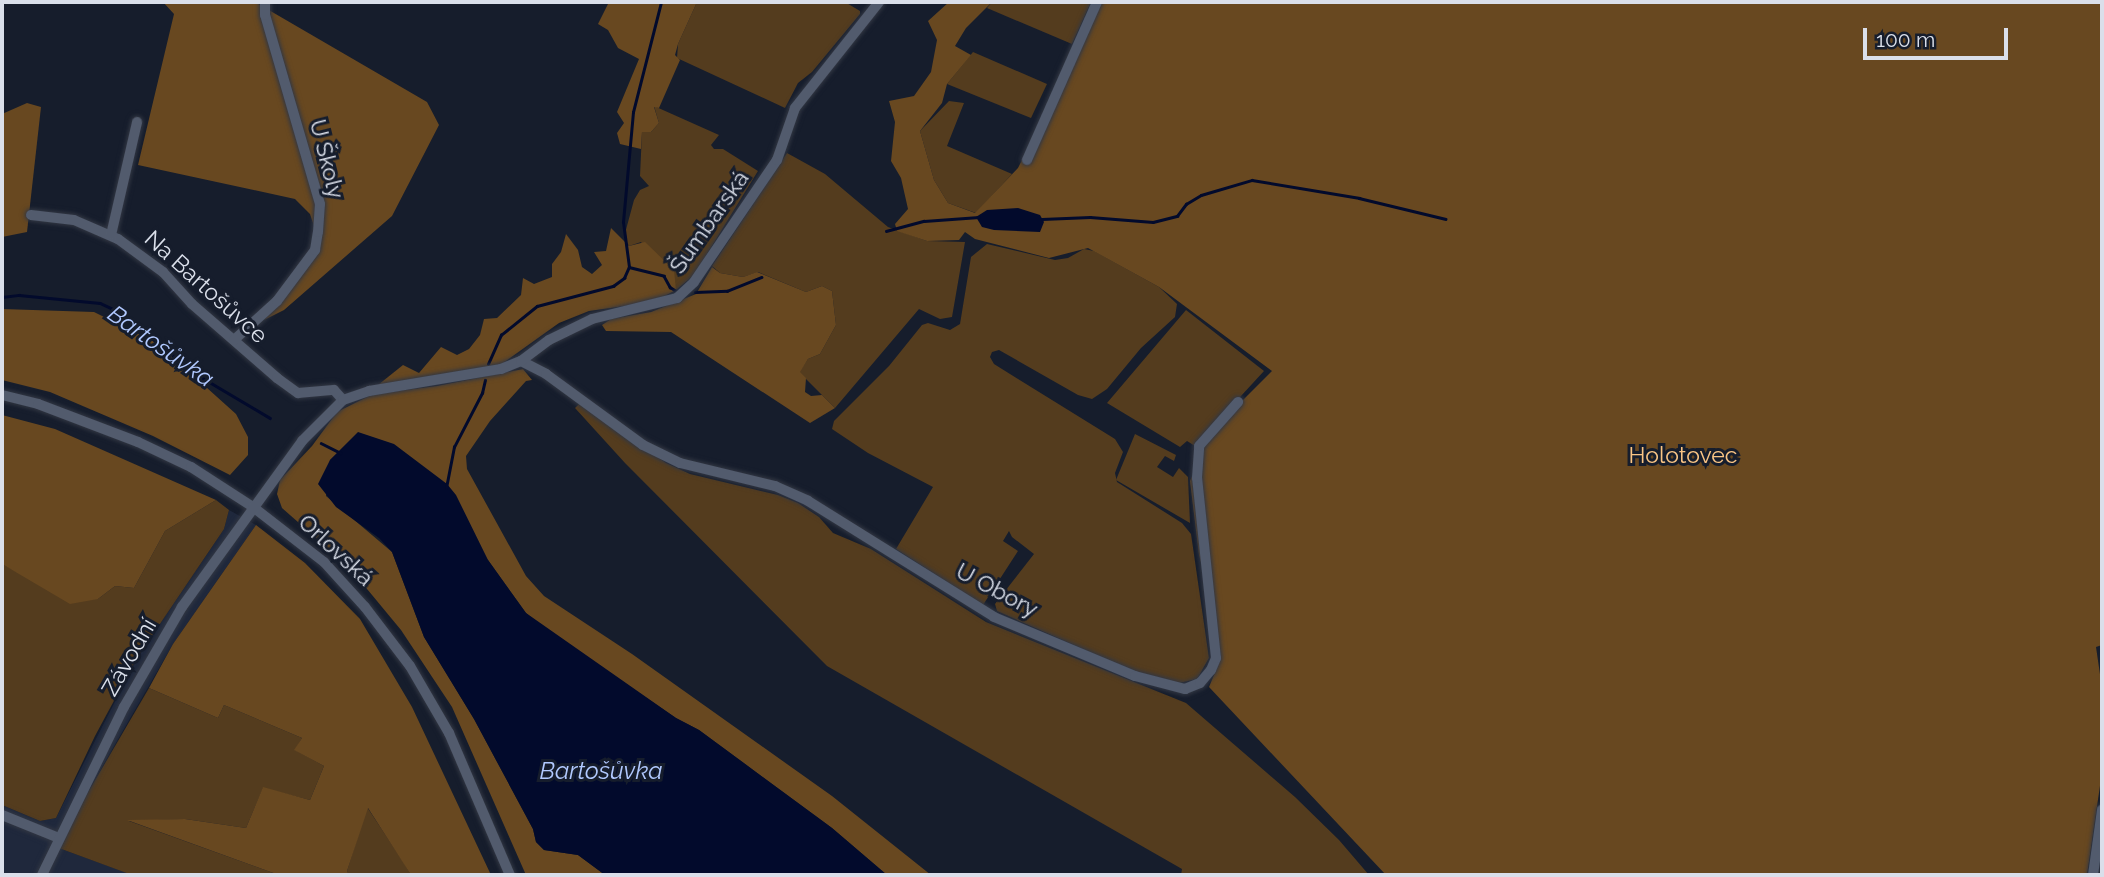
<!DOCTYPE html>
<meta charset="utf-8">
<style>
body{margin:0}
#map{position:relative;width:2104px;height:877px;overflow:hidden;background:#161d2c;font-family:Raleway,sans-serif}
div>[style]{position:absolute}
.built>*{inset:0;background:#1f283c}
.green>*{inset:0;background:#543c1e}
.forest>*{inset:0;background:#684820}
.water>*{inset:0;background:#020a2c}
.stream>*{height:2.5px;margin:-1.25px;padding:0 1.25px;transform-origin:1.25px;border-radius:1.25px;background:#020a2c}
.roads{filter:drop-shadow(0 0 2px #323743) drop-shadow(0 0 2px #323743)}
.minor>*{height:10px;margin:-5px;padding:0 5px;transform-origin:5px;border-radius:5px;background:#525b6d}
span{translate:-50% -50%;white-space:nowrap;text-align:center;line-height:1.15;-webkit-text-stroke:6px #161d2c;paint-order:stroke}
.street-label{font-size:23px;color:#dadfea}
.park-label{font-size:23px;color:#f9c484}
.water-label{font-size:24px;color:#b1c9ff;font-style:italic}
.frame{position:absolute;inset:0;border:4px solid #dadfea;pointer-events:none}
.scale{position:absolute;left:1863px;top:28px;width:145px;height:32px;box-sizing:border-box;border:4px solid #dadfea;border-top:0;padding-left:9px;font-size:21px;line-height:24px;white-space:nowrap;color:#dadfea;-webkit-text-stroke:5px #161d2c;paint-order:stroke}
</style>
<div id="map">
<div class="built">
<i style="clip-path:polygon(229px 510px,256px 525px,173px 644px,56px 847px,133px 875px,2px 875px,2px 805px,40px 821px,56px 818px,137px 658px,224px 529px)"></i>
</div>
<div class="green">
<i style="clip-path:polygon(697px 2px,845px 2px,860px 11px,860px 14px,812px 72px,798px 83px,785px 108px,677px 58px,678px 44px)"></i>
<i style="clip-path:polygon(992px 2px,1091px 2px,1072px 44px,987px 8px)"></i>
<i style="clip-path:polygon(973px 52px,1047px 84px,1031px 118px,947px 84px)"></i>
<i style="clip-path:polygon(949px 101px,964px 103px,947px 146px,1012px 174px,976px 213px,948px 203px,934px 180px,920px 131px)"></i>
<i style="clip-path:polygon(654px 106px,719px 135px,711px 145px,714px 149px,723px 149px,758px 171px,694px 275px,676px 290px,641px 242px,629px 246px,624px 237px,634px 200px,640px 190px,649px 186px,640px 176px,642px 132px,651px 132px,659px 123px)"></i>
<i style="clip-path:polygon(787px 153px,825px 174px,888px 227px,927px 241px,965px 242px,952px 317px,940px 319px,919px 309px,835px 408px,799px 372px,808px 359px,820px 354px,836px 325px,832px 291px,822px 286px,806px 292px,758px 272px,743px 277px,720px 273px,712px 266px)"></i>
<i style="clip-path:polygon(987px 244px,1055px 260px,1068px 258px,1084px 249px,1094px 251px,1159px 287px,1177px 304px,1175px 317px,1141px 348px,1107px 389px,1092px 399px,1078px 395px,999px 350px,992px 352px,990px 357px,994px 364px,1115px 439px,1123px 452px,1115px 473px,1117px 482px,1182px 523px,1191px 534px,1209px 658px,1197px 679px,1179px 683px,1133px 671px,997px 611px,995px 604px,1034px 554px,1012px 537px,1009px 531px,1003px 541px,1018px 551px,983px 605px,896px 549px,933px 487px,868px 453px,832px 429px,834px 421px,889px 366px,922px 325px,928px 323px,950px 330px,960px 324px,971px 257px)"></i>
<i style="clip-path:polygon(1186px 310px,1264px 371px,1195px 446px,1187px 441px,1180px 447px,1107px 403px)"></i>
<i style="clip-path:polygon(580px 403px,666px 463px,690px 474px,778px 495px,798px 503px,819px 517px,833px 533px,871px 549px,986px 622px,1186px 703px,1295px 797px,1339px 840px,1369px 875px,1181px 875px,1182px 869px,827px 666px,625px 463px,575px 408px)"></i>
<i style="clip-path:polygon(1135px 434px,1176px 455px,1174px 461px,1165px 456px,1157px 467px,1173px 477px,1179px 468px,1188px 477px,1190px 523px,1116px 480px)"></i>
<i style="clip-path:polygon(216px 500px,229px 510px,224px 529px,137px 658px,95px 736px,56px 818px,40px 821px,2px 805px,2px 564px,36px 582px,98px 599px,115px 586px,134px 588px,165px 531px)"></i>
<i style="clip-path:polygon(149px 688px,218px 718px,224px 705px,302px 738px,295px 750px,324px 766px,310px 800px,263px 788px,246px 828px,185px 819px,129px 821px,279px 875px,132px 875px,56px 847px)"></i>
<i style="clip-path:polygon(367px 807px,404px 863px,411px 875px,349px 875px,347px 871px)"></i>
</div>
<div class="forest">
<i style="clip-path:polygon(163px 2px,255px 2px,427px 102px,439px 125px,392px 216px,284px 310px,264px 320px,317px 253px,315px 229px,310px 214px,295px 199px,138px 165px,174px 14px)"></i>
<i style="clip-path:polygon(609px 2px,697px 2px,678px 44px,675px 55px,680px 60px,659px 108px,654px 107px,659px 123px,651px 132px,642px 132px,641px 149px,620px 144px,617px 133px,624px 123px,617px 112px,639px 59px,618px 48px,608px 30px,598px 24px)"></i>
<i style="clip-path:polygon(949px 2px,992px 2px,966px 28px,955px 46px,971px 55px,947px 84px,942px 103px,920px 131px,934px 180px,948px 203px,975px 213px,1018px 168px,1101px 2px,2102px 2px,2102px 645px,2096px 647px,2102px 688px,2102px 772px,2087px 875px,1386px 875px,1209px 687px,1221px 658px,1215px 614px,1199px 555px,1190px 481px,1210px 433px,1272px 371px,1159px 287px,1088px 248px,1049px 258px,975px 239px,965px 232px,959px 240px,927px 241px,897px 231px,895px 224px,908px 209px,901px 178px,891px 161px,895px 122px,889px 101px,914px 96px,931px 72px,937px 40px,928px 21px)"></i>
<i style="clip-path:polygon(27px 103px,41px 107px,27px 232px,2px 237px,2px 114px)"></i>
<i style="clip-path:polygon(611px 228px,629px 246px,645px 242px,674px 270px,676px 290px,653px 302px,589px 311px,559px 323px,499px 366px,378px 385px,403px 365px,419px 373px,441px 347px,457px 355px,469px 349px,480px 335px,484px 319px,497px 318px,521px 295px,523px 278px,534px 284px,552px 277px,552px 264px,561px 252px,566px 234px,578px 250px,582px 267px,592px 274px,602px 265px,594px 252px,606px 251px)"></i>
<i style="clip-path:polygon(712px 267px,720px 273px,743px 277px,757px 272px,806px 292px,822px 286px,832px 291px,836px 325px,820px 354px,808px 359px,800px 372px,806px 378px,805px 392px,811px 396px,822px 395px,835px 408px,810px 423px,671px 332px,606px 331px,602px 325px,611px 319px,651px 312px,696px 294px)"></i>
<i style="clip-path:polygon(2px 309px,94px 312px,157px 343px,236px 414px,248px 437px,248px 455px,230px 475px,153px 436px,50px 392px,2px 380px)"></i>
<i style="clip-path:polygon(523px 369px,532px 380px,526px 381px,490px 421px,466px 456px,467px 469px,526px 576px,544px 596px,632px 654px,832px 796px,931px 875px,887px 875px,832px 828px,699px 730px,676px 718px,545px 629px,526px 613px,488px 560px,358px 433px,330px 460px,326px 496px,392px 552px,424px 637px,474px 719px,533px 829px,536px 842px,544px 850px,578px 855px,605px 875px,526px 875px,452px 707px,401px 630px,348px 566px,282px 508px,277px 494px,280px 480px,312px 446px,337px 412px,373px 394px,437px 386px)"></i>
<i style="clip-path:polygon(2px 415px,55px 429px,216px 500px,165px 531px,134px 588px,115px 586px,98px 599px,70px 604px,2px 564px)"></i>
<i style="clip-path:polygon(256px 525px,305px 563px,360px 619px,412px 707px,491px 875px,411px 875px,368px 808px,347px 871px,349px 875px,279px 875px,127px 820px,185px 819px,246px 828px,263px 787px,310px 800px,324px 766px,294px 750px,302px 738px,224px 705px,218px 718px,149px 688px,173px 644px)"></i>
</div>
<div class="water">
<i style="clip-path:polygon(1018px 208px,1040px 215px,1044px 222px,1040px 232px,994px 230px,982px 227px,976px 217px,987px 210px)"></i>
<i style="clip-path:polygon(358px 432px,394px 444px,447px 484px,456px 495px,488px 560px,526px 613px,676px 718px,699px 730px,832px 828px,887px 875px,605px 875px,578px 855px,544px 850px,536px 842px,533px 829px,474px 719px,424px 637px,392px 552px,379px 538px,336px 507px,318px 484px,330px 460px)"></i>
</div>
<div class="stream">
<i style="left:1042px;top:219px;width:48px;rotate:-2.4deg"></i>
<i style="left:1090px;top:217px;width:63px;rotate:4.5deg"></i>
<i style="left:1153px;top:222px;width:25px;rotate:-14deg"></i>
<i style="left:1177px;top:216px;width:15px;rotate:-53deg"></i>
<i style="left:1186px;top:204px;width:17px;rotate:-31deg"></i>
<i style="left:1201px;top:195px;width:53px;rotate:-16.4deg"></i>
<i style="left:1252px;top:180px;width:109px;rotate:9.5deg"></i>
<i style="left:1359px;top:198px;width:89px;rotate:13.6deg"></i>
<i style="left:886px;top:231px;width:39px;rotate:-15deg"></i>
<i style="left:924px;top:221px;width:55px;rotate:-4.2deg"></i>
<i style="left:629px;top:267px;width:45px;rotate:-97.6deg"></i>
<i style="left:623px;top:222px;width:110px;rotate:-84.8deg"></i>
<i style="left:633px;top:112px;width:114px;rotate:-75.7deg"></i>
<i style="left:695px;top:292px;width:32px;rotate:-2deg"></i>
<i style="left:727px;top:291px;width:37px;rotate:-22deg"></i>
<i style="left:2px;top:297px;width:17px;rotate:-7deg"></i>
<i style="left:19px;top:295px;width:81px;rotate:5.6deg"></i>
<i style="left:100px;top:303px;width:23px;rotate:25deg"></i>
<i style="left:121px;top:313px;width:97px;rotate:39.1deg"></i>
<i style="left:196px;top:374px;width:86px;rotate:30.7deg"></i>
<i style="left:488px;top:364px;width:32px;rotate:-66deg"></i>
<i style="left:501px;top:335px;width:46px;rotate:-38.9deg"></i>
<i style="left:537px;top:306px;width:79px;rotate:-14.7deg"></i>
<i style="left:613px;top:286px;width:14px;rotate:-36deg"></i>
<i style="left:624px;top:278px;width:12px;rotate:-66deg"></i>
<i style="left:629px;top:267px;width:36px;rotate:14deg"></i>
<i style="left:664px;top:276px;width:13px;rotate:61deg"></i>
<i style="left:670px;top:287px;width:9px;rotate:32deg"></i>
<i style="left:321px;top:443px;width:22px;rotate:27deg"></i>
<i style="left:446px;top:488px;width:42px;rotate:-79deg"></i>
<i style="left:454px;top:447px;width:61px;rotate:-62.6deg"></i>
<i style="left:482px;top:393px;width:13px;rotate:-77deg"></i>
</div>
<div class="roads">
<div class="minor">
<i style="left:1027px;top:160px;width:173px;rotate:-66.1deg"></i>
<i style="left:31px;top:215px;width:43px;rotate:6.6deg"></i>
<i style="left:74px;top:220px;width:48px;rotate:23.4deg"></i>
<i style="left:118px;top:239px;width:56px;rotate:36.3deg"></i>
<i style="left:163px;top:272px;width:43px;rotate:47.8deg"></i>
<i style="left:192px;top:304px;width:113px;rotate:41deg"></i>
<i style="left:277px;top:378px;width:26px;rotate:36deg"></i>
<i style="left:298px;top:393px;width:36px;rotate:-5deg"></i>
<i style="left:334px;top:390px;width:13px;rotate:48deg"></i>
<i style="left:111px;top:235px;width:116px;rotate:-77deg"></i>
<i style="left:234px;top:340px;width:58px;rotate:-42.2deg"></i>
<i style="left:277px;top:301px;width:64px;rotate:-53.3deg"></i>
<i style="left:315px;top:250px;width:18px;rotate:-81deg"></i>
<i style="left:318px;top:232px;width:28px;rotate:-86deg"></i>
<i style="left:320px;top:204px;width:197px;rotate:-106.2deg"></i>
<i style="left:265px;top:15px;width:13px;rotate:-90deg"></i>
<i style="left:521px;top:361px;width:28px;rotate:27deg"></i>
<i style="left:546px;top:374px;width:120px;rotate:36.2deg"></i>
<i style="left:643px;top:445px;width:41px;rotate:25.9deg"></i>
<i style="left:680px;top:463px;width:98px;rotate:13.6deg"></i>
<i style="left:775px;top:486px;width:36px;rotate:24deg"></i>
<i style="left:808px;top:501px;width:219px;rotate:31.9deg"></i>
<i style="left:994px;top:617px;width:153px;rotate:22.7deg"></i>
<i style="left:1135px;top:676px;width:52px;rotate:14.6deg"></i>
<i style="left:1185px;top:689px;width:16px;rotate:-22deg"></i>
<i style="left:1200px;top:683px;width:17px;rotate:-50deg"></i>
<i style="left:1211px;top:670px;width:13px;rotate:-67deg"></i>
<i style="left:1216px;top:658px;width:181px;rotate:-96deg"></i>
<i style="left:1197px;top:478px;width:32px;rotate:-86deg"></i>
<i style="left:1199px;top:446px;width:59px;rotate:-48.4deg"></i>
<i style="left:2px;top:395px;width:37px;rotate:14deg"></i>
<i style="left:38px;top:404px;width:107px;rotate:20.8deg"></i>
<i style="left:138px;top:442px;width:59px;rotate:25.3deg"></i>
<i style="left:191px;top:467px;width:74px;rotate:32.8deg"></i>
<i style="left:253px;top:507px;width:90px;rotate:37.8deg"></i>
<i style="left:324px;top:562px;width:61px;rotate:47.7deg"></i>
<i style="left:365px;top:607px;width:74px;rotate:52.7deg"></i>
<i style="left:410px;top:666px;width:78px;rotate:59.8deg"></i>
<i style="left:449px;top:733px;width:155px;rotate:66.8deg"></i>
<i style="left:2px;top:815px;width:61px;rotate:22deg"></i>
<i style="left:42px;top:875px;width:187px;rotate:-64deg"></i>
<i style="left:124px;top:707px;width:116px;rotate:-59.9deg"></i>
<i style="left:182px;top:607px;width:205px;rotate:-54.1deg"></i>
<i style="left:302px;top:441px;width:58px;rotate:-45deg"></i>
<i style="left:343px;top:400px;width:28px;rotate:-19deg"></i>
<i style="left:369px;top:391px;width:134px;rotate:-9.5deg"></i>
<i style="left:501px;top:369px;width:22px;rotate:-22deg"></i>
<i style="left:521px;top:361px;width:35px;rotate:-37deg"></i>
<i style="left:549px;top:340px;width:48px;rotate:-26deg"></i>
<i style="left:592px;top:319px;width:88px;rotate:-13.9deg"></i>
<i style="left:677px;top:298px;width:23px;rotate:-43deg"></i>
<i style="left:694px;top:282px;width:148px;rotate:-55.8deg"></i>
<i style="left:777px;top:160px;width:55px;rotate:-70.9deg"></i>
<i style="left:795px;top:108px;width:135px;rotate:-51.6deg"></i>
<i style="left:2093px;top:875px;width:66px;rotate:-82.1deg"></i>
</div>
</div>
<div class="street-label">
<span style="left:327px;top:159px;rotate:76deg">U Školy</span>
<span style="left:709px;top:222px;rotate:-55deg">Šumbarská</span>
<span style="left:206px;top:287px;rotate:42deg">Na Bartošůvce</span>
<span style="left:336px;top:550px;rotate:43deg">Orlovská</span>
<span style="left:997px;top:590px;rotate:28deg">U Obory</span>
<span style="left:129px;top:657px;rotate:-60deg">Závodní</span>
</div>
<div class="park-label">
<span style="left:1683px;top:455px">Holotovec</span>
</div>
<div class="water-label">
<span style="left:161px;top:346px;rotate:35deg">Bartošůvka</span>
<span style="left:601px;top:771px">Bartošůvka</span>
</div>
<div class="frame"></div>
<div class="scale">100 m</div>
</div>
